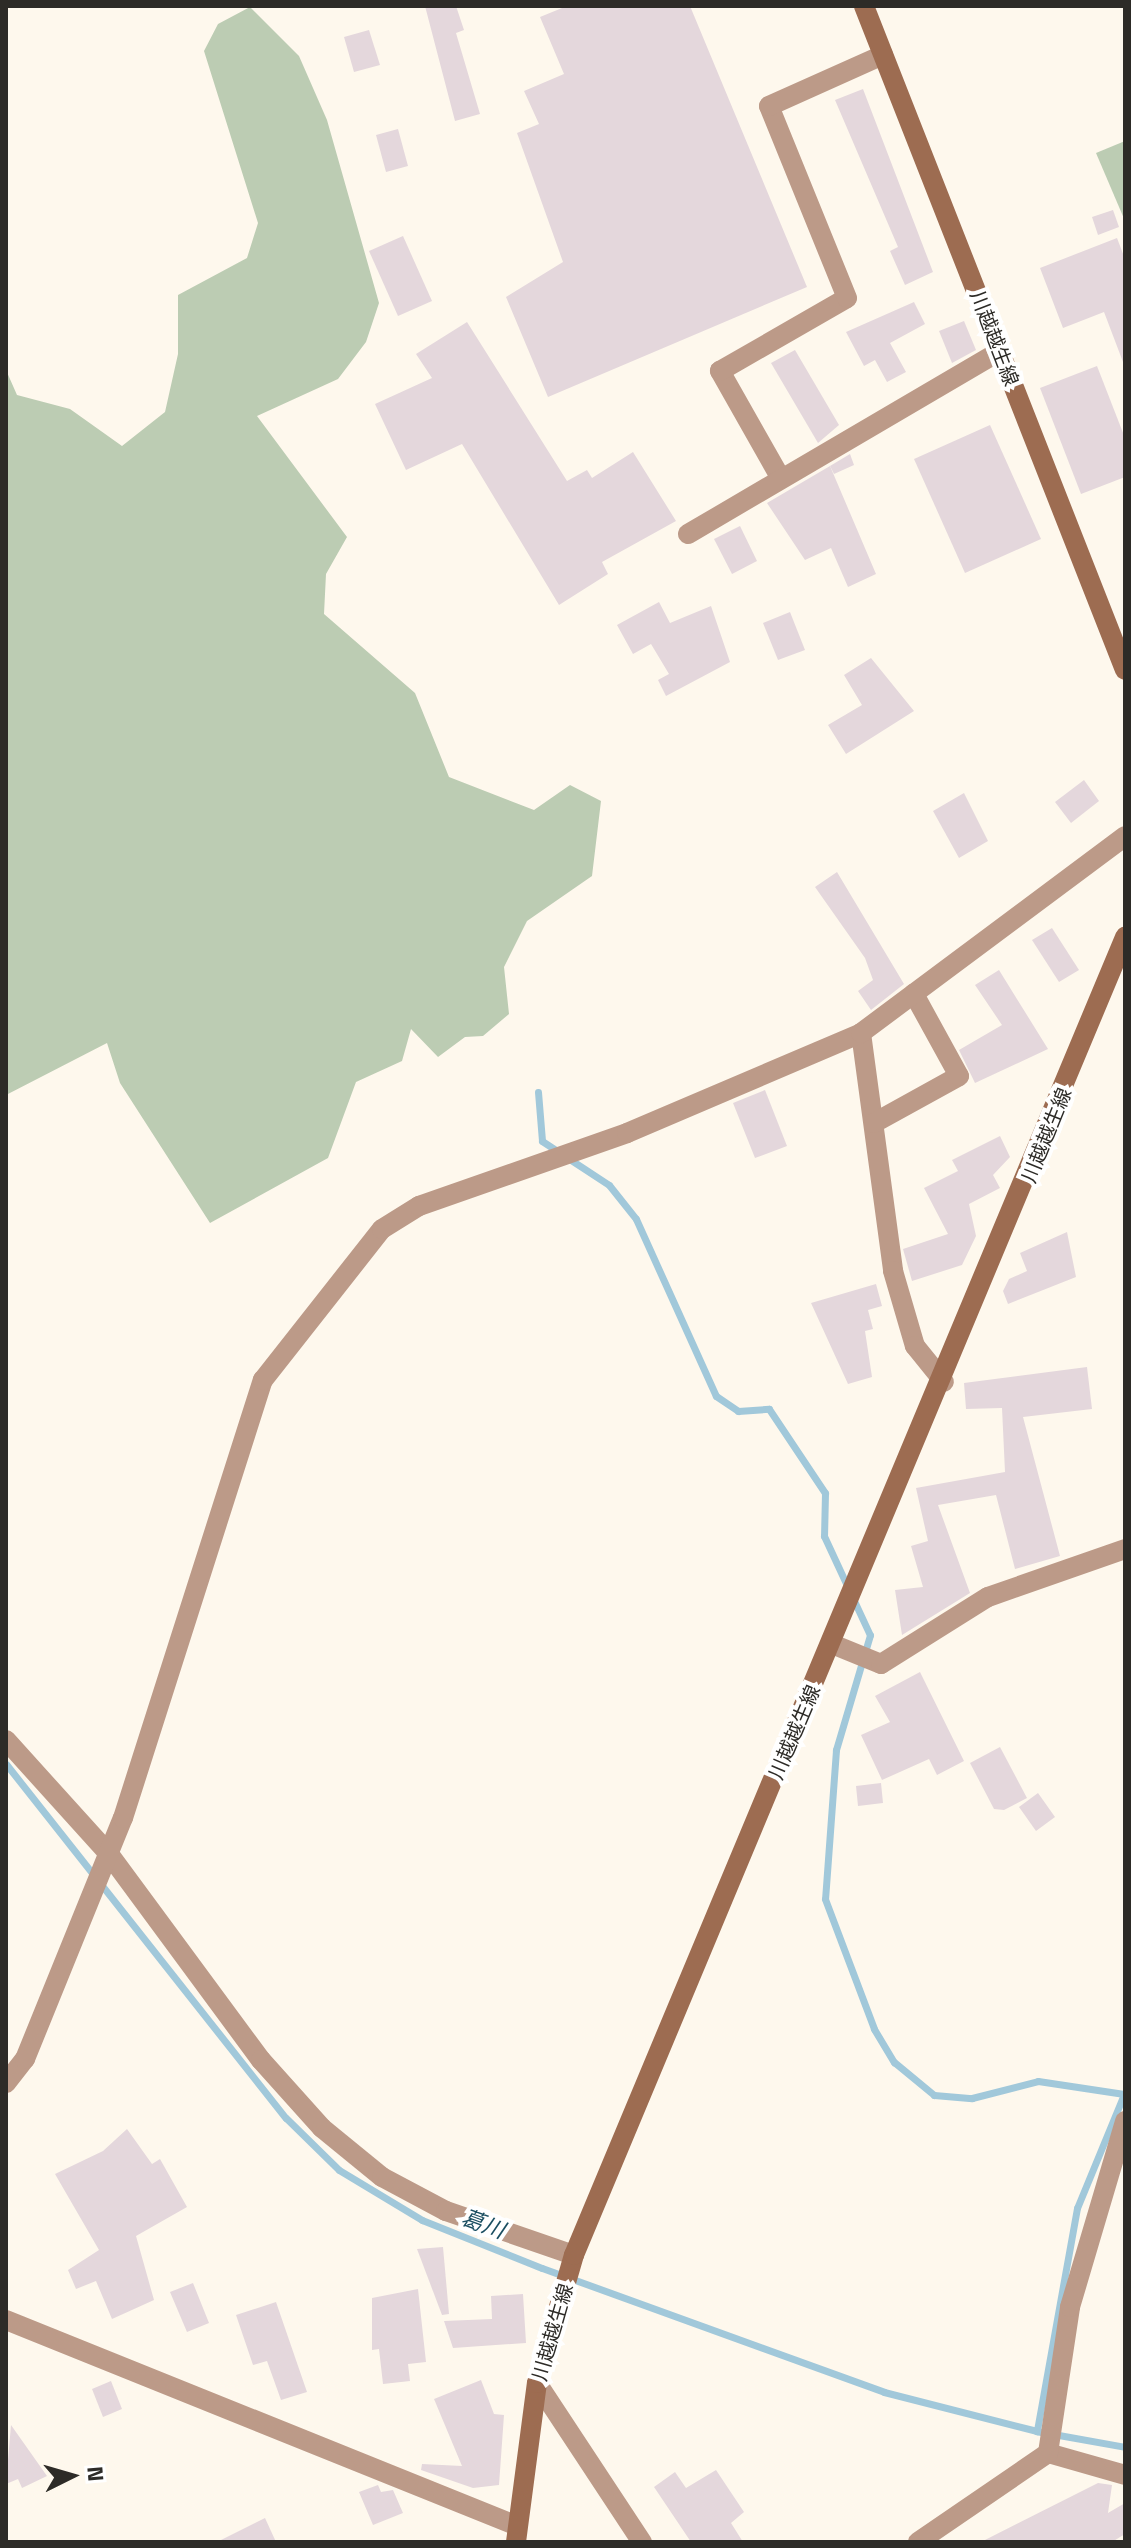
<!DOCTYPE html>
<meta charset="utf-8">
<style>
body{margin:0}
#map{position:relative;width:1131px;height:2548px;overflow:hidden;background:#fef8ed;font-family:"Titillium Web","Noto Sans JP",sans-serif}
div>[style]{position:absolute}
.green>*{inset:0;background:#bcccb3}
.stream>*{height:7px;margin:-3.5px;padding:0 3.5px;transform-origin:3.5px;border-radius:3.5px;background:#a1c8da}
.building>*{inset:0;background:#e4d7dc}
.street>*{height:20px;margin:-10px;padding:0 10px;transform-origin:10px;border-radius:10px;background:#bc9a88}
.secondary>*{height:20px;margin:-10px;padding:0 10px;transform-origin:10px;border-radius:10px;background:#9d6c51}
span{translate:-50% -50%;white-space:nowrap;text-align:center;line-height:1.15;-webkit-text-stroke:8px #fff;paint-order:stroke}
.street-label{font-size:20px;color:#2d2b27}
.water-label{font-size:22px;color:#1a4e61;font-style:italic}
.frame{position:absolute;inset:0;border:8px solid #2d2b27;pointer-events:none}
.north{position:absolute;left:32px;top:2436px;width:80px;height:80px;-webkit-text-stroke:6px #fff;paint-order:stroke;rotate:85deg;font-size:22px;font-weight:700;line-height:32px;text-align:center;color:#2d2b27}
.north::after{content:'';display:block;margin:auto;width:28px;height:36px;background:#2d2b27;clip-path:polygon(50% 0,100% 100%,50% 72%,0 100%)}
</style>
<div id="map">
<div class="green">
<i style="clip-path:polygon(250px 7px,299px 56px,327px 120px,379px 303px,366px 342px,338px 379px,257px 416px,347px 537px,326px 574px,324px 614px,415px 693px,449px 777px,534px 810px,570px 785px,601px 801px,592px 876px,527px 921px,504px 967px,509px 1014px,483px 1036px,465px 1037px,438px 1057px,411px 1029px,402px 1061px,356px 1082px,328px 1158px,210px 1223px,120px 1083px,107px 1043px,6px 1095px,6px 370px,17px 395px,70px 409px,122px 446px,165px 412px,178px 354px,178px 295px,247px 258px,258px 223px,204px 51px,218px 24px)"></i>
<i style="clip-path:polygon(1125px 141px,1125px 221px,1096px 153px)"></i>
</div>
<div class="stream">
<i style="left:538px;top:1092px;width:49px;rotate:85.3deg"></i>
<i style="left:542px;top:1141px;width:80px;rotate:33.3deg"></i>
<i style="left:609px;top:1185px;width:43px;rotate:51.5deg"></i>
<i style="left:636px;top:1219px;width:194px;rotate:65.7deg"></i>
<i style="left:716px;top:1396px;width:27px;rotate:34deg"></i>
<i style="left:738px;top:1411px;width:31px;rotate:-4deg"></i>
<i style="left:769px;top:1409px;width:101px;rotate:56.3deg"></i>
<i style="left:825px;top:1493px;width:43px;rotate:91.3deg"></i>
<i style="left:824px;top:1536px;width:109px;rotate:65.1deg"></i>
<i style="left:870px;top:1635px;width:120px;rotate:106.5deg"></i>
<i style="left:836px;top:1750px;width:149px;rotate:94.2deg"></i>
<i style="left:825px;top:1899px;width:139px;rotate:69.3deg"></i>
<i style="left:874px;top:2029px;width:39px;rotate:59deg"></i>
<i style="left:894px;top:2062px;width:52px;rotate:39.5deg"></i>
<i style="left:934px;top:2095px;width:38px;rotate:5deg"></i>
<i style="left:972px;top:2098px;width:68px;rotate:-14.4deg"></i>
<i style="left:1038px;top:2081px;width:87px;rotate:8.6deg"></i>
<i style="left:1124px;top:2094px;width:123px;rotate:112.4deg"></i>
<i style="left:1077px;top:2208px;width:227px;rotate:100.2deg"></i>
<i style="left:6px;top:1764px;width:451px;rotate:51.7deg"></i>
<i style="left:286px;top:2118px;width:74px;rotate:44.5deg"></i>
<i style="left:339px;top:2170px;width:97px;rotate:31.1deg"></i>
<i style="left:422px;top:2220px;width:129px;rotate:21.8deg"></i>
<i style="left:542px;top:2268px;width:364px;rotate:19.9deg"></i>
<i style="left:884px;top:2392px;width:162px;rotate:14.3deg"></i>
<i style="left:1053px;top:2434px;width:73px;rotate:10.2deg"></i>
</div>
<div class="building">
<i style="clip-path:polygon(425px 6px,456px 6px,464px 30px,456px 33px,480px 114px,455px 121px)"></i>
<i style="clip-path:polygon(567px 6px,690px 6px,807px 287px,548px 397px,506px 297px,563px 262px,517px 133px,539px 124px,524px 91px,564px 74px,540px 17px)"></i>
<i style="clip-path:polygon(369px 30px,380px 65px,354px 72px,344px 37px)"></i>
<i style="clip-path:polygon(863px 89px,933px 272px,905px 285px,890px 251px,898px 247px,835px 100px)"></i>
<i style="clip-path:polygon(398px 129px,408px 166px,386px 172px,376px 135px)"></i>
<i style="clip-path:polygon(1113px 210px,1119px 227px,1098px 235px,1092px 217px)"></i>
<i style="clip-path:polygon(403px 236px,432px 301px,398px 316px,369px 251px)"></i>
<i style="clip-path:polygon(1117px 238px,1125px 259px,1123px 362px,1104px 312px,1063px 328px,1040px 268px)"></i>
<i style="clip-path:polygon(914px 302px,925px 324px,890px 343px,906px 372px,887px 382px,875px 360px,864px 366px,846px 332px)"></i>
<i style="clip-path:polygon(964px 321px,976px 350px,952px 363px,939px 331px)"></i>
<i style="clip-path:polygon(467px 322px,567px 481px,587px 470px,592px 478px,633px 452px,676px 521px,602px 562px,608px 574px,559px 605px,462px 444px,406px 470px,375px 404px,432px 378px,416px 354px)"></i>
<i style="clip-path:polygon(795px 350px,839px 425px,818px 443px,771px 363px)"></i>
<i style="clip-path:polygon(1097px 366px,1125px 438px,1125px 477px,1081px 494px,1040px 388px)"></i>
<i style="clip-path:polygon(990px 425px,1041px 539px,965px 573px,914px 459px)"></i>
<i style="clip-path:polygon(850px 454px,854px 465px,834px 474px,830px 466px)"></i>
<i style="clip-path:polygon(830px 466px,876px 574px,848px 587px,831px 548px,805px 560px,767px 503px)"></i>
<i style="clip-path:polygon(740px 526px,757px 561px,732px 574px,714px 539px)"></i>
<i style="clip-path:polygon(659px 602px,670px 623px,711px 606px,730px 662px,666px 696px,658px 680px,669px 674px,651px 644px,633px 654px,617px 625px)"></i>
<i style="clip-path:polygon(790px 612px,805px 650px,778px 660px,763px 623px)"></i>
<i style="clip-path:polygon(871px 658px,914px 711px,846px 754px,828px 725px,862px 705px,844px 675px)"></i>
<i style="clip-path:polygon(1084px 780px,1099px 801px,1071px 823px,1055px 802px)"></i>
<i style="clip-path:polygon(964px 793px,988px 841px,959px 858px,933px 811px)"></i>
<i style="clip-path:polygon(837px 872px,904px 984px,871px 1010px,858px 991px,873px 980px,865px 958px,815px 887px)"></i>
<i style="clip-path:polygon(1052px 928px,1079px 970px,1059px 982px,1032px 940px)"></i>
<i style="clip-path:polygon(999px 970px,1048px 1049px,975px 1083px,959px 1050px,1002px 1025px,975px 985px)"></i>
<i style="clip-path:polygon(765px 1090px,787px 1146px,755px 1158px,733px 1103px)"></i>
<i style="clip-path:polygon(1000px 1136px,1010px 1157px,993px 1175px,1000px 1188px,969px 1204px,976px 1236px,962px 1265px,912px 1281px,903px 1249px,948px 1234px,924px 1188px,958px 1171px,952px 1160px)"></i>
<i style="clip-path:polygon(1067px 1232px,1076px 1277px,1008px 1304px,1003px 1291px,1009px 1279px,1027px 1271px,1020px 1253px)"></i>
<i style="clip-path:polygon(876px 1284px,882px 1306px,868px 1310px,873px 1329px,865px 1331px,872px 1377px,848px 1384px,811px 1303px)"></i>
<i style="clip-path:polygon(1087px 1367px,1092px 1409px,1023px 1417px,1060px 1556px,1015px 1569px,996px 1495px,938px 1505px,970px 1593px,902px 1635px,895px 1590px,923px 1587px,911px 1546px,928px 1541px,916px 1488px,1005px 1472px,1002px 1408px,966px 1409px,964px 1383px)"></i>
<i style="clip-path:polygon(920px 1672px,964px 1761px,937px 1775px,929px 1759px,882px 1780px,861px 1735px,890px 1722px,875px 1696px)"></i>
<i style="clip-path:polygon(1000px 1747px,1027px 1798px,1004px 1810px,994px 1809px,970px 1763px)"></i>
<i style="clip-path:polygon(881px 1783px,883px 1803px,858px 1806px,856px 1786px)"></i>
<i style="clip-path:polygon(1038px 1793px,1055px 1817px,1036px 1831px,1019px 1807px)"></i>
<i style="clip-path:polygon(127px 2129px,152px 2164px,160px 2159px,187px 2207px,136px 2236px,154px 2300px,112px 2319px,96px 2281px,76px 2289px,68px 2270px,99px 2250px,55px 2174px,103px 2151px)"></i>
<i style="clip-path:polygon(443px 2247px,449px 2314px,442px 2315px,417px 2249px)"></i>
<i style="clip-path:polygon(193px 2283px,209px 2323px,187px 2332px,170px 2292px)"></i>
<i style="clip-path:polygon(418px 2289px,426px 2362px,408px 2364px,410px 2381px,383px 2384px,379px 2349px,372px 2350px,372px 2298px)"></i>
<i style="clip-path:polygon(523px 2294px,526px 2343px,453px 2348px,444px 2321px,492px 2319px,491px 2296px)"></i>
<i style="clip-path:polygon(276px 2302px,307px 2392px,281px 2400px,267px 2361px,253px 2365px,236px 2315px)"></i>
<i style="clip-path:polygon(481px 2380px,494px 2414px,504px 2415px,499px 2485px,473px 2488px,421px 2470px,422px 2464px,462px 2466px,434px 2399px)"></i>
<i style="clip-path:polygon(111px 2381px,122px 2409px,103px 2417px,92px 2389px)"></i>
<i style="clip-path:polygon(11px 2425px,47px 2476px,22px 2488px,18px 2479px,6px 2484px)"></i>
<i style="clip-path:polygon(716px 2470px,744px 2512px,731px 2523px,743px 2542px,691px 2542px,654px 2487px,675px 2472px,686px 2488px)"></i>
<i style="clip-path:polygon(1098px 2483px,1112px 2485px,1108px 2513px,1125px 2503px,1125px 2534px,1112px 2542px,981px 2542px)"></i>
<i style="clip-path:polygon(378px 2485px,381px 2492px,393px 2490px,403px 2513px,373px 2525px,359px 2492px)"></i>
<i style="clip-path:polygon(265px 2518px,276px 2542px,217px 2542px)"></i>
</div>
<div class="street">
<i style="left:780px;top:477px;width:122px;rotate:-119.5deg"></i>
<i style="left:720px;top:371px;width:146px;rotate:-29.9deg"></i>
<i style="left:847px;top:298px;width:207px;rotate:-112.1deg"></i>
<i style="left:769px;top:106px;width:125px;rotate:-24.1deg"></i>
<i style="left:688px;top:534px;width:362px;rotate:-30.4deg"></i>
<i style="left:861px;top:1033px;width:240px;rotate:82.3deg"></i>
<i style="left:893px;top:1271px;width:78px;rotate:73.7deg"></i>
<i style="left:915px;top:1346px;width:46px;rotate:51.1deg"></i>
<i style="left:874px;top:1123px;width:97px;rotate:-28.9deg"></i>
<i style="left:959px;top:1076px;width:94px;rotate:-118.8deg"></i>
<i style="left:832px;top:1644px;width:53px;rotate:22.2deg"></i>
<i style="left:881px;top:1664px;width:126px;rotate:-32.1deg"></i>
<i style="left:988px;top:1597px;width:145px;rotate:-19.3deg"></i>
<i style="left:6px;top:1740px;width:154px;rotate:47.9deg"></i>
<i style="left:109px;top:1854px;width:256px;rotate:53.6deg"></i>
<i style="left:261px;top:2060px;width:91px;rotate:48.1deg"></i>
<i style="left:322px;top:2128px;width:77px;rotate:39.2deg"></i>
<i style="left:382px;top:2177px;width:72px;rotate:28deg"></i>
<i style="left:446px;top:2211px;width:135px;rotate:19deg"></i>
<i style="left:6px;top:2083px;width:31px;rotate:-52deg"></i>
<i style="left:25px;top:2059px;width:260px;rotate:-67.9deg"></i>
<i style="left:123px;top:1818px;width:460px;rotate:-72.3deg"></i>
<i style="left:263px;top:1380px;width:192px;rotate:-51.8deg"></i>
<i style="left:382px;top:1229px;width:44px;rotate:-31.9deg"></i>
<i style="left:419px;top:1206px;width:220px;rotate:-19.3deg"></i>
<i style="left:627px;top:1133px;width:254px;rotate:-23.1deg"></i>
<i style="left:861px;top:1033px;width:329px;rotate:-36.7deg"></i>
<i style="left:6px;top:2320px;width:549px;rotate:21.94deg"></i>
<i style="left:537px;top:2383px;width:191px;rotate:56.6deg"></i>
<i style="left:1048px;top:2453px;width:80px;rotate:15.9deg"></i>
<i style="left:918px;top:2542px;width:158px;rotate:-34.4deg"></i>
<i style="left:1048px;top:2453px;width:148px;rotate:-81.4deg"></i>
<i style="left:1070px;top:2307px;width:194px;rotate:-73.5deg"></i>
</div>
<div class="secondary">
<i style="left:864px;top:6px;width:713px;rotate:68.54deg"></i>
<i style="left:516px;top:2542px;width:160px;rotate:-82.5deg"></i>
<i style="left:537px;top:2383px;width:133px;rotate:-73.9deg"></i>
<i style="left:574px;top:2255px;width:1429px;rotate:-67.31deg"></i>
</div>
<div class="street-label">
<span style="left:995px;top:338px;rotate:69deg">川越越生線</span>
<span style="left:1046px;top:1135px;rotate:-68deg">川越越生線</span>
<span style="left:794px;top:1732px;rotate:-67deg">川越越生線</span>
<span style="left:552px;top:2332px;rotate:-74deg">川越越生線</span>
</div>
<div class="water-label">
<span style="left:483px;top:2224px;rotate:20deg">葛川</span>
</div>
<div class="frame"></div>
<div class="north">N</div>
</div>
